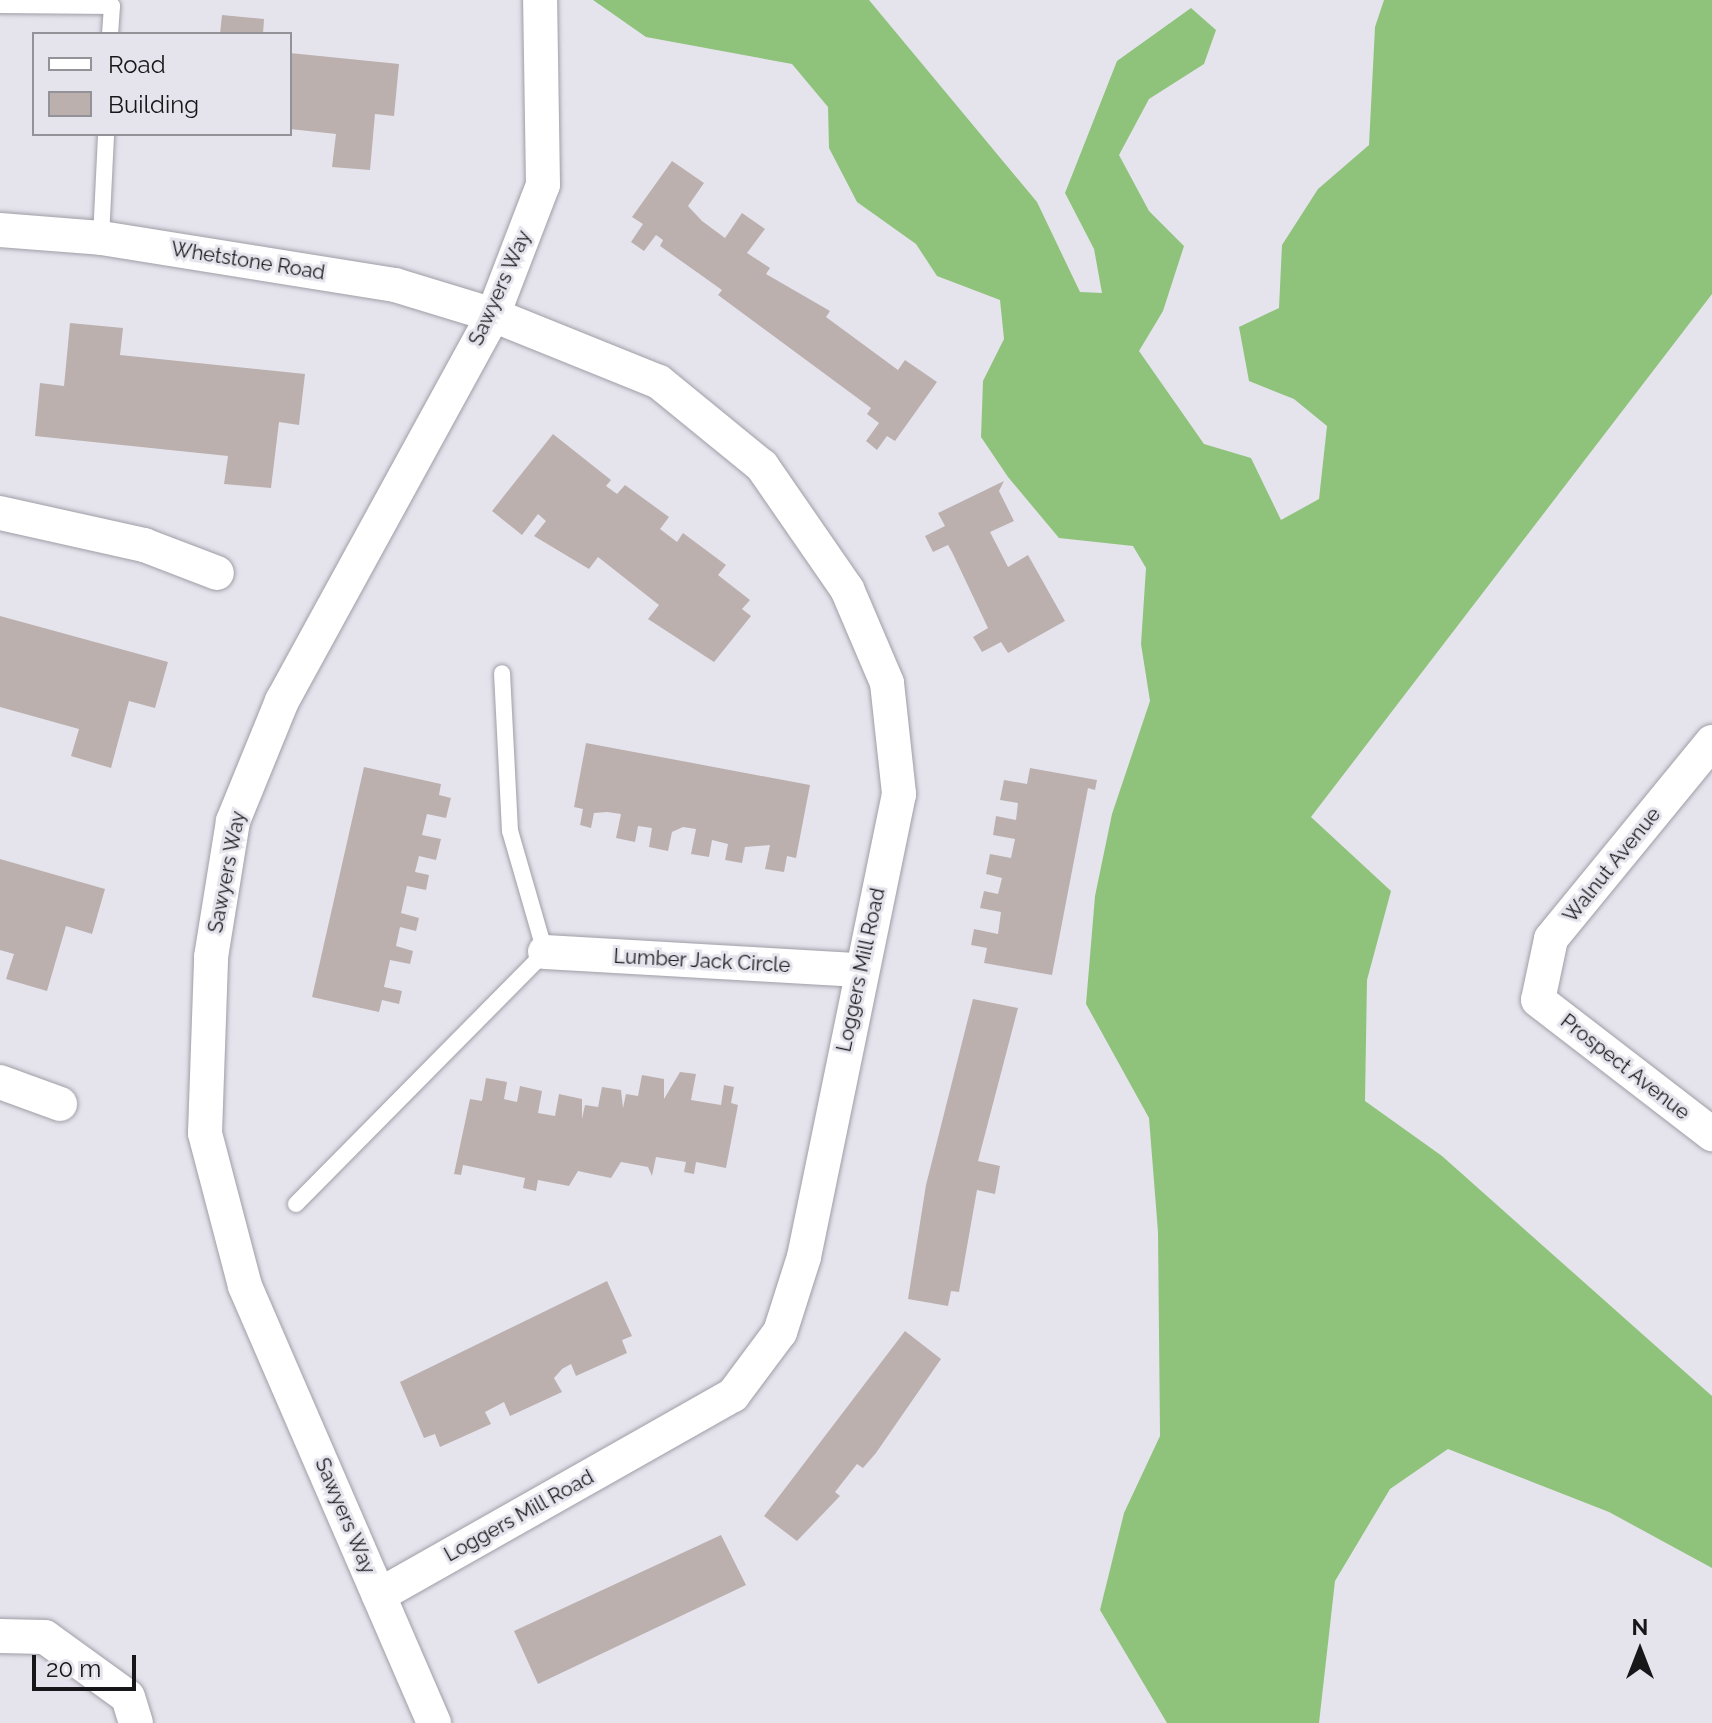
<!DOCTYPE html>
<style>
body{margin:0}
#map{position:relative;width:1712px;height:1723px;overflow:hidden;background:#e5e4ed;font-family:Raleway,sans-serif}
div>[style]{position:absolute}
.forest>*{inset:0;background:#8fc37b}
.building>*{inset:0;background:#bbb0ae}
.roads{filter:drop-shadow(0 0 2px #9f9ea6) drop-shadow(0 0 2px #9f9ea6)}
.lane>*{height:16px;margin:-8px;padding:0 8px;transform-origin:8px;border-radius:8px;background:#fff}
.street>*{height:34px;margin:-17px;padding:0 17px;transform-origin:17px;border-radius:17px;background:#fff}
span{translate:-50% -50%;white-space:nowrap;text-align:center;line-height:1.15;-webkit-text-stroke:6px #e5e4ed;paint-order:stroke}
.street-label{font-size:20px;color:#17171a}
.legend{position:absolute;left:32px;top:32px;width:260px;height:104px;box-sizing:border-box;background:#e5e4ed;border:2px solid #939299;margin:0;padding:10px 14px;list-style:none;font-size:24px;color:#17171a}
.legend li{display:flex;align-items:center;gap:16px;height:40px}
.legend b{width:40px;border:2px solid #939299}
.north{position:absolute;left:1600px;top:1611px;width:80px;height:80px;-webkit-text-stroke:6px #e5e4ed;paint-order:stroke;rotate:0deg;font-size:22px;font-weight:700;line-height:32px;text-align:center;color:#17171a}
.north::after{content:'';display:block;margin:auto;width:28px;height:36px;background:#17171a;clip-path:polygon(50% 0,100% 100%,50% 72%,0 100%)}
.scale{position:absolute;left:32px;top:1655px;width:104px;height:36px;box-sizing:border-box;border:4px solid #17171a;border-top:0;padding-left:10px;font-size:24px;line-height:28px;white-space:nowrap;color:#17171a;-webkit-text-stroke:6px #e5e4ed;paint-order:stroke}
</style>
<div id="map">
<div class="forest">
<i style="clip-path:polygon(593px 0,869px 0,1037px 202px,1080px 292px,1102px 293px,1094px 249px,1065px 193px,1117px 61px,1191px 8px,1216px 30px,1204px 64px,1149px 99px,1119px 155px,1149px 211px,1184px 246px,1163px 311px,1139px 351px,1204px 444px,1251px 458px,1281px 520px,1319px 499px,1327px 426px,1294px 399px,1249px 381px,1239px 327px,1279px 308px,1282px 245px,1318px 189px,1369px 145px,1375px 27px,1384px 0,1712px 0,1712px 294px,1311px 817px,1391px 891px,1367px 980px,1365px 1101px,1442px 1156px,1712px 1396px,1712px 1568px,1609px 1512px,1448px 1449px,1390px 1489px,1335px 1581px,1319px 1723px,1167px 1723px,1100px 1610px,1124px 1513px,1160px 1436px,1158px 1232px,1149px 1118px,1086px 1004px,1095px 896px,1112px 814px,1150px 701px,1141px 644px,1146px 568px,1133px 546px,1059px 538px,1008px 477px,981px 437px,983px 381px,1004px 339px,1000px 300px,937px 276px,916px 244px,857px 202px,829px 148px,828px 107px,792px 64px,646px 37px)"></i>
</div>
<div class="building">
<i style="clip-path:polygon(222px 15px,264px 19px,263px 34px,220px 34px)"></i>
<i style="clip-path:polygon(290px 53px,399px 64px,394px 116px,375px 114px,370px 170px,332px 167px,336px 134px,290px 129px)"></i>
<i style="clip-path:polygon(672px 161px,704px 183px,688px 206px,702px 221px,725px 238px,742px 213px,765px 229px,747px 253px,770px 268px,766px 274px,830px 311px,826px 317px,898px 370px,905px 360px,937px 382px,895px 441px,887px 436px,877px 450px,866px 441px,879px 423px,867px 414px,871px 408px,718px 295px,722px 290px,660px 246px,663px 240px,656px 235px,644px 251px,631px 242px,643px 224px,632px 217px)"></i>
<i style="clip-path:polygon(70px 323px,123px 328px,120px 355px,305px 374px,299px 425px,279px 422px,271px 488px,224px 484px,228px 456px,35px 436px,40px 383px,64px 386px)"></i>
<i style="clip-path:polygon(553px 434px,611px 480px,606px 486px,617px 494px,625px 485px,669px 517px,660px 529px,677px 542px,683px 533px,726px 565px,718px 575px,750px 600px,742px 609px,751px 616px,714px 662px,648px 619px,659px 605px,598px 557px,589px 569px,534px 536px,546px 521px,538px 514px,522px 535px,492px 511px)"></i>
<i style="clip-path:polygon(1004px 481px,999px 491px,1014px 521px,990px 532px,1008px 567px,1028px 555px,1065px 621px,1008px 653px,1001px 642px,982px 652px,973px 637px,988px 628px,952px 552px,948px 545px,933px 552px,925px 536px,945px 526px,938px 513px)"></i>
<i style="clip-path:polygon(0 616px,168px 662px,155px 708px,129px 701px,111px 768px,71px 756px,79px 729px,0 707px)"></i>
<i style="clip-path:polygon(586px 743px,810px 785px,796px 858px,787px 856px,784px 872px,765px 869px,770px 845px,745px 847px,742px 863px,725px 860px,728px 844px,712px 840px,709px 857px,691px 854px,696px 829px,683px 827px,672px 832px,668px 851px,649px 847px,652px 828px,638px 826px,635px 842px,616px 838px,621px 814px,607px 812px,594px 813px,591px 828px,580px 825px,583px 809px,574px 807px)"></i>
<i style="clip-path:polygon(364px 767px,441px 784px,439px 795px,451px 798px,446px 818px,427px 814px,422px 835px,441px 839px,436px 860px,419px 856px,415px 872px,429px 875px,426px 890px,407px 886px,401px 913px,419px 918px,416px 931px,400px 927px,396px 946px,413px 951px,410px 964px,390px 960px,384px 987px,402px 991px,399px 1004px,382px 1000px,379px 1012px,312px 997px)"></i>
<i style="clip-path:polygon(1030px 768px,1097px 780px,1095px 790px,1088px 788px,1052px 975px,984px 963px,987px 948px,971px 945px,974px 929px,998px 934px,1001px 912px,980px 908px,984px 891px,998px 894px,1002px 878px,986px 874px,990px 854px,1011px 858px,1015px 839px,993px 835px,996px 816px,1016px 820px,1018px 803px,1000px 800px,1004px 780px,1027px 784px)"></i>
<i style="clip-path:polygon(0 859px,105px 889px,92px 934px,66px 926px,47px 991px,6px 979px,14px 954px,0 950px)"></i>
<i style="clip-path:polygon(973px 999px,1018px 1008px,978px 1161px,1000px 1166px,995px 1194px,977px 1190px,959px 1292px,951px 1291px,948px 1306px,908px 1299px,926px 1185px)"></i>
<i style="clip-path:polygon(680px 1072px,696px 1074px,691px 1100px,721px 1105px,724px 1085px,734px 1087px,731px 1103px,738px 1105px,726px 1168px,696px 1162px,694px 1174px,684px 1172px,686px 1162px,656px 1157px,652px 1176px,648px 1167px,621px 1162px,611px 1178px,578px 1171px,569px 1186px,538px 1180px,536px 1191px,523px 1188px,525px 1178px,463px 1165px,461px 1175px,454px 1174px,470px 1099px,482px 1101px,486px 1078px,507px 1082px,504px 1099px,517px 1102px,520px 1086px,542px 1091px,538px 1113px,555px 1116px,559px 1094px,582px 1099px,582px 1119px,585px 1105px,598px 1107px,602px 1087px,621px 1090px,623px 1108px,626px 1094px,638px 1096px,642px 1075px,664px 1079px,664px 1099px)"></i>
<i style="clip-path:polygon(607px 1281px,632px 1336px,622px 1340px,627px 1353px,576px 1376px,571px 1364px,562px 1369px,554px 1378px,562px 1392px,510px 1416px,504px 1402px,485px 1412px,491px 1424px,440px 1447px,435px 1434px,424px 1438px,400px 1382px)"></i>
<i style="clip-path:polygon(905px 1331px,941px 1359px,876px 1453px,863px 1468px,857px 1464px,835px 1492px,840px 1496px,797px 1541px,764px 1516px)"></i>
<i style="clip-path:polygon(721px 1535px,746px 1585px,538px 1684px,514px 1631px)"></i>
</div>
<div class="roads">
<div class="lane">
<i style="left:0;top:5px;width:112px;rotate:0.5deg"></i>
<i style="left:112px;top:6px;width:28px;rotate:94deg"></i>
<i style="left:101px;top:238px;width:104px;rotate:-87.2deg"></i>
<i style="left:296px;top:1204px;width:354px;rotate:-45.3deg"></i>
<i style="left:545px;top:952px;width:126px;rotate:-106.1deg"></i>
<i style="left:510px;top:831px;width:158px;rotate:-92.9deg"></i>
</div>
<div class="street">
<i style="left:0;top:230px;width:101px;rotate:4.5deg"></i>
<i style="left:101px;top:238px;width:298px;rotate:9.1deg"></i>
<i style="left:395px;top:285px;width:102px;rotate:17deg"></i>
<i style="left:493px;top:315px;width:179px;rotate:22deg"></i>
<i style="left:659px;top:382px;width:133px;rotate:39.2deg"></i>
<i style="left:762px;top:466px;width:150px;rotate:55.4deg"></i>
<i style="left:847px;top:589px;width:102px;rotate:66.9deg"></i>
<i style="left:887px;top:683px;width:112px;rotate:83.8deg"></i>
<i style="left:899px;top:794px;width:473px;rotate:101.6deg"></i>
<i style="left:804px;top:1257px;width:79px;rotate:107.7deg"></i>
<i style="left:780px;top:1332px;width:79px;rotate:126.7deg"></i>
<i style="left:733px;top:1395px;width:407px;rotate:150.5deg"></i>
<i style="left:0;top:513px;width:148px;rotate:12.5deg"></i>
<i style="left:144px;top:545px;width:78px;rotate:21deg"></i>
<i style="left:1712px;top:742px;width:254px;rotate:129.3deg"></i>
<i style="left:1551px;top:939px;width:62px;rotate:102deg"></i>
<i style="left:1538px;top:1000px;width:220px;rotate:37.6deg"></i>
<i style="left:545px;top:952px;width:315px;rotate:3.3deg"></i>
<i style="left:0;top:1082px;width:64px;rotate:20.1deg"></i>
<i style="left:0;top:1636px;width:45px;rotate:1.3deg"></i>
<i style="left:45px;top:1637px;width:102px;rotate:35.9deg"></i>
<i style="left:128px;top:1697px;width:27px;rotate:73deg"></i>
<i style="left:434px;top:1723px;width:476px;rotate:-113.4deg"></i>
<i style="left:245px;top:1286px;width:158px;rotate:-104.7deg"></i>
<i style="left:205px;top:1133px;width:176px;rotate:-88deg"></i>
<i style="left:211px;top:957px;width:138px;rotate:-80.8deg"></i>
<i style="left:233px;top:821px;width:130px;rotate:-67.8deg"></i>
<i style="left:282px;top:701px;width:440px;rotate:-61.3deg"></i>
<i style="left:493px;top:315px;width:139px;rotate:-69deg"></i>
<i style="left:543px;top:185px;width:185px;rotate:-90.9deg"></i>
</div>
</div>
<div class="street-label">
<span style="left:248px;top:261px;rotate:9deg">Whetstone Road</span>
<span style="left:500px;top:288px;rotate:-66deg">Sawyers Way</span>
<span style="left:1612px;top:865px;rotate:-51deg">Walnut Avenue</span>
<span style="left:227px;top:872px;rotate:-79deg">Sawyers Way</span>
<span style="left:702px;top:961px;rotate:3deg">Lumber Jack Circle</span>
<span style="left:861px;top:970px;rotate:-78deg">Loggers Mill Road</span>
<span style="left:1625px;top:1067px;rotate:38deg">Prospect Avenue</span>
<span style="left:345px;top:1516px;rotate:67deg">Sawyers Way</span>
<span style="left:519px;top:1516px;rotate:-29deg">Loggers Mill Road</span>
</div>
<ul class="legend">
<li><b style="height:10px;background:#fff"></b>Road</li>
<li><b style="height:22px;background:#bbb0ae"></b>Building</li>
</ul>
<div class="north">N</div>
<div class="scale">20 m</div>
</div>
